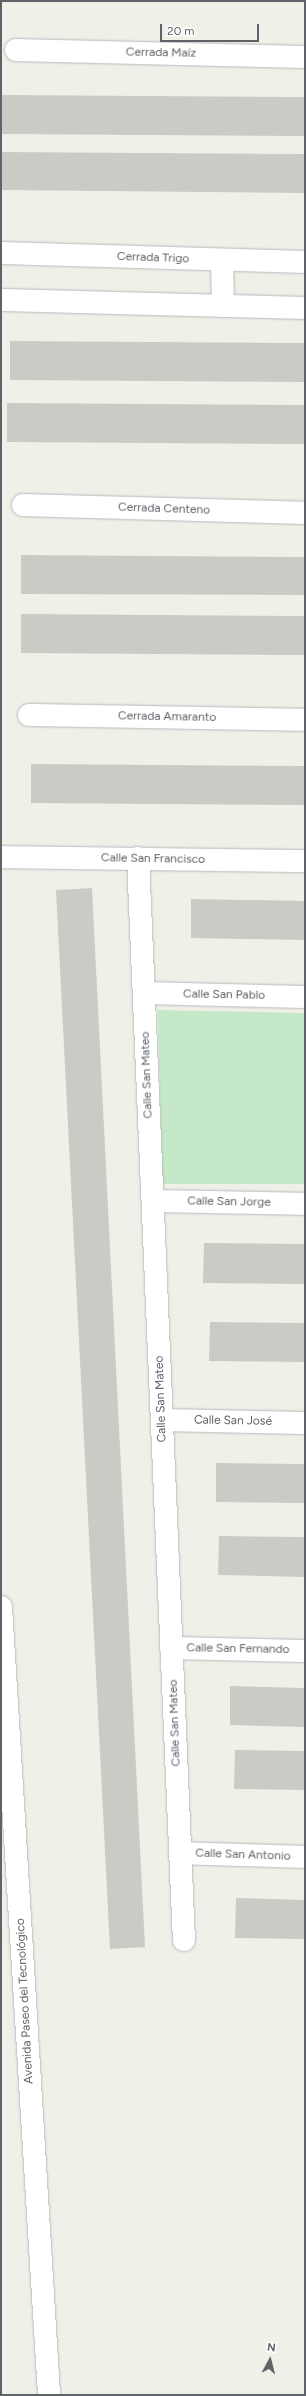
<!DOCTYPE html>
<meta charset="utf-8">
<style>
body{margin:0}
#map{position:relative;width:306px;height:2396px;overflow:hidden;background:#f1f0e8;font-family:Figtree,sans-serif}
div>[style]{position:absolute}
.green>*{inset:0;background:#c5e8c8}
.building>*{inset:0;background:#cccac5}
.roads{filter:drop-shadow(0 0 1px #b8b9be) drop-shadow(0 0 1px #b8b9be)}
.minor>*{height:22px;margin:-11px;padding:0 11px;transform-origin:11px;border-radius:11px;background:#fff}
span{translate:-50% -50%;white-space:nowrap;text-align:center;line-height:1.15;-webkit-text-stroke:4px #fff;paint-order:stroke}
.street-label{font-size:12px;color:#5f6268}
.frame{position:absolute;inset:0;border:2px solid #5f6268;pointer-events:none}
.north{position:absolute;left:250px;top:2340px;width:40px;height:40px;-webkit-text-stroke:3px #fff;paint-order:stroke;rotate:7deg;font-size:11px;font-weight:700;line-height:16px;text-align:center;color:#5f6268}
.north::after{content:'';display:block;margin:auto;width:14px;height:18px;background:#5f6268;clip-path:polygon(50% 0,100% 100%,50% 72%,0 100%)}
.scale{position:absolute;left:160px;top:24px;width:99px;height:18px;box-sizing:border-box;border:2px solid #5f6268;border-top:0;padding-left:5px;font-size:12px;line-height:14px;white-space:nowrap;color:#5f6268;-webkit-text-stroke:3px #fff;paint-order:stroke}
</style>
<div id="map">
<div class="green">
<i style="clip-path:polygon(158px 1010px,305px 1013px,305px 1184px,162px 1184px)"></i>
</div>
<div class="building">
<i style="clip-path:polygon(1px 95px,305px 97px,305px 136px,1px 134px)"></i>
<i style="clip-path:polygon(1px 152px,305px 154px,305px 193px,1px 190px)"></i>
<i style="clip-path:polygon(10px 341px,305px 343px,305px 382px,10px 380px)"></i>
<i style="clip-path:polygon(7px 403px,305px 405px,305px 444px,7px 442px)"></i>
<i style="clip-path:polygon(21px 555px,305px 557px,305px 595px,21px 594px)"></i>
<i style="clip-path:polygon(21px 614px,305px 616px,305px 655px,21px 653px)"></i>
<i style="clip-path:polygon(31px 764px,305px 766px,305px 805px,31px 803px)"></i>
<i style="clip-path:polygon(92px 888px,145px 1947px,110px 1949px,56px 890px)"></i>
<i style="clip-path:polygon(191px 899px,305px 901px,305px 940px,191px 938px)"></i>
<i style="clip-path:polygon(204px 1243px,305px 1244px,305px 1284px,203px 1283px)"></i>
<i style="clip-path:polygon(210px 1322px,305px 1323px,305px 1362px,209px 1361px)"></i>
<i style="clip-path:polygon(216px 1463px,305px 1464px,305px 1503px,216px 1502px)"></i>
<i style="clip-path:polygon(219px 1536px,305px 1537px,305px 1577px,218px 1575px)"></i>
<i style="clip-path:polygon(230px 1686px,305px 1688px,305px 1727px,230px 1725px)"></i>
<i style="clip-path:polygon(235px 1750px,305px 1751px,305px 1790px,234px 1789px)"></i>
<i style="clip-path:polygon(236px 1898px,305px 1900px,305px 1939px,235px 1938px)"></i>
</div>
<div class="roads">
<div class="minor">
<i style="left:16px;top:50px;width:289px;rotate:1.4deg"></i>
<i style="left:1px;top:253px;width:304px;rotate:1.7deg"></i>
<i style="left:222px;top:260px;width:46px;rotate:88.8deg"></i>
<i style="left:1px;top:300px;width:304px;rotate:1.5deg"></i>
<i style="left:23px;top:505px;width:282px;rotate:1.6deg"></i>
<i style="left:29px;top:715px;width:276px;rotate:1deg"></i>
<i style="left:1px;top:857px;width:304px;rotate:0.8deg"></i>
<i style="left:138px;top:858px;width:1083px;rotate:87.57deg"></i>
<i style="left:144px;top:993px;width:161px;rotate:1.4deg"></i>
<i style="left:153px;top:1201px;width:152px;rotate:1.1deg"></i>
<i style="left:162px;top:1420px;width:143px;rotate:1.2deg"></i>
<i style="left:1px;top:1607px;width:789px;rotate:86.51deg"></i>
<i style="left:171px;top:1648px;width:134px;rotate:1.3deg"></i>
<i style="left:180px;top:1853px;width:125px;rotate:1.8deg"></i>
</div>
</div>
<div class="street-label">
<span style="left:161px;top:53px;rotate:1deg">Cerrada Maíz</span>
<span style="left:153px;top:258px;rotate:2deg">Cerrada Trigo</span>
<span style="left:164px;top:509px;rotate:2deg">Cerrada Centeno</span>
<span style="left:167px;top:717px;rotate:1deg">Cerrada Amaranto</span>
<span style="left:153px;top:859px;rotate:1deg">Calle San Francisco</span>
<span style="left:224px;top:995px;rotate:1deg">Calle San Pablo</span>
<span style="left:147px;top:1075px;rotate:-92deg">Calle San Mateo</span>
<span style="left:229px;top:1202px;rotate:1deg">Calle San Jorge</span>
<span style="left:161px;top:1399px;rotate:-92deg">Calle San Mateo</span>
<span style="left:233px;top:1421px;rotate:1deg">Calle San José</span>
<span style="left:238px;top:1649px;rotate:1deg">Calle San Fernando</span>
<span style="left:175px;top:1723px;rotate:-92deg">Calle San Mateo</span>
<span style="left:243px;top:1855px;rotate:2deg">Calle San Antonio</span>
<span style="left:25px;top:2001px;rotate:-93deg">Avenida Paseo del Tecnológico</span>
</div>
<div class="frame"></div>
<div class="north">N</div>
<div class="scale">20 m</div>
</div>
